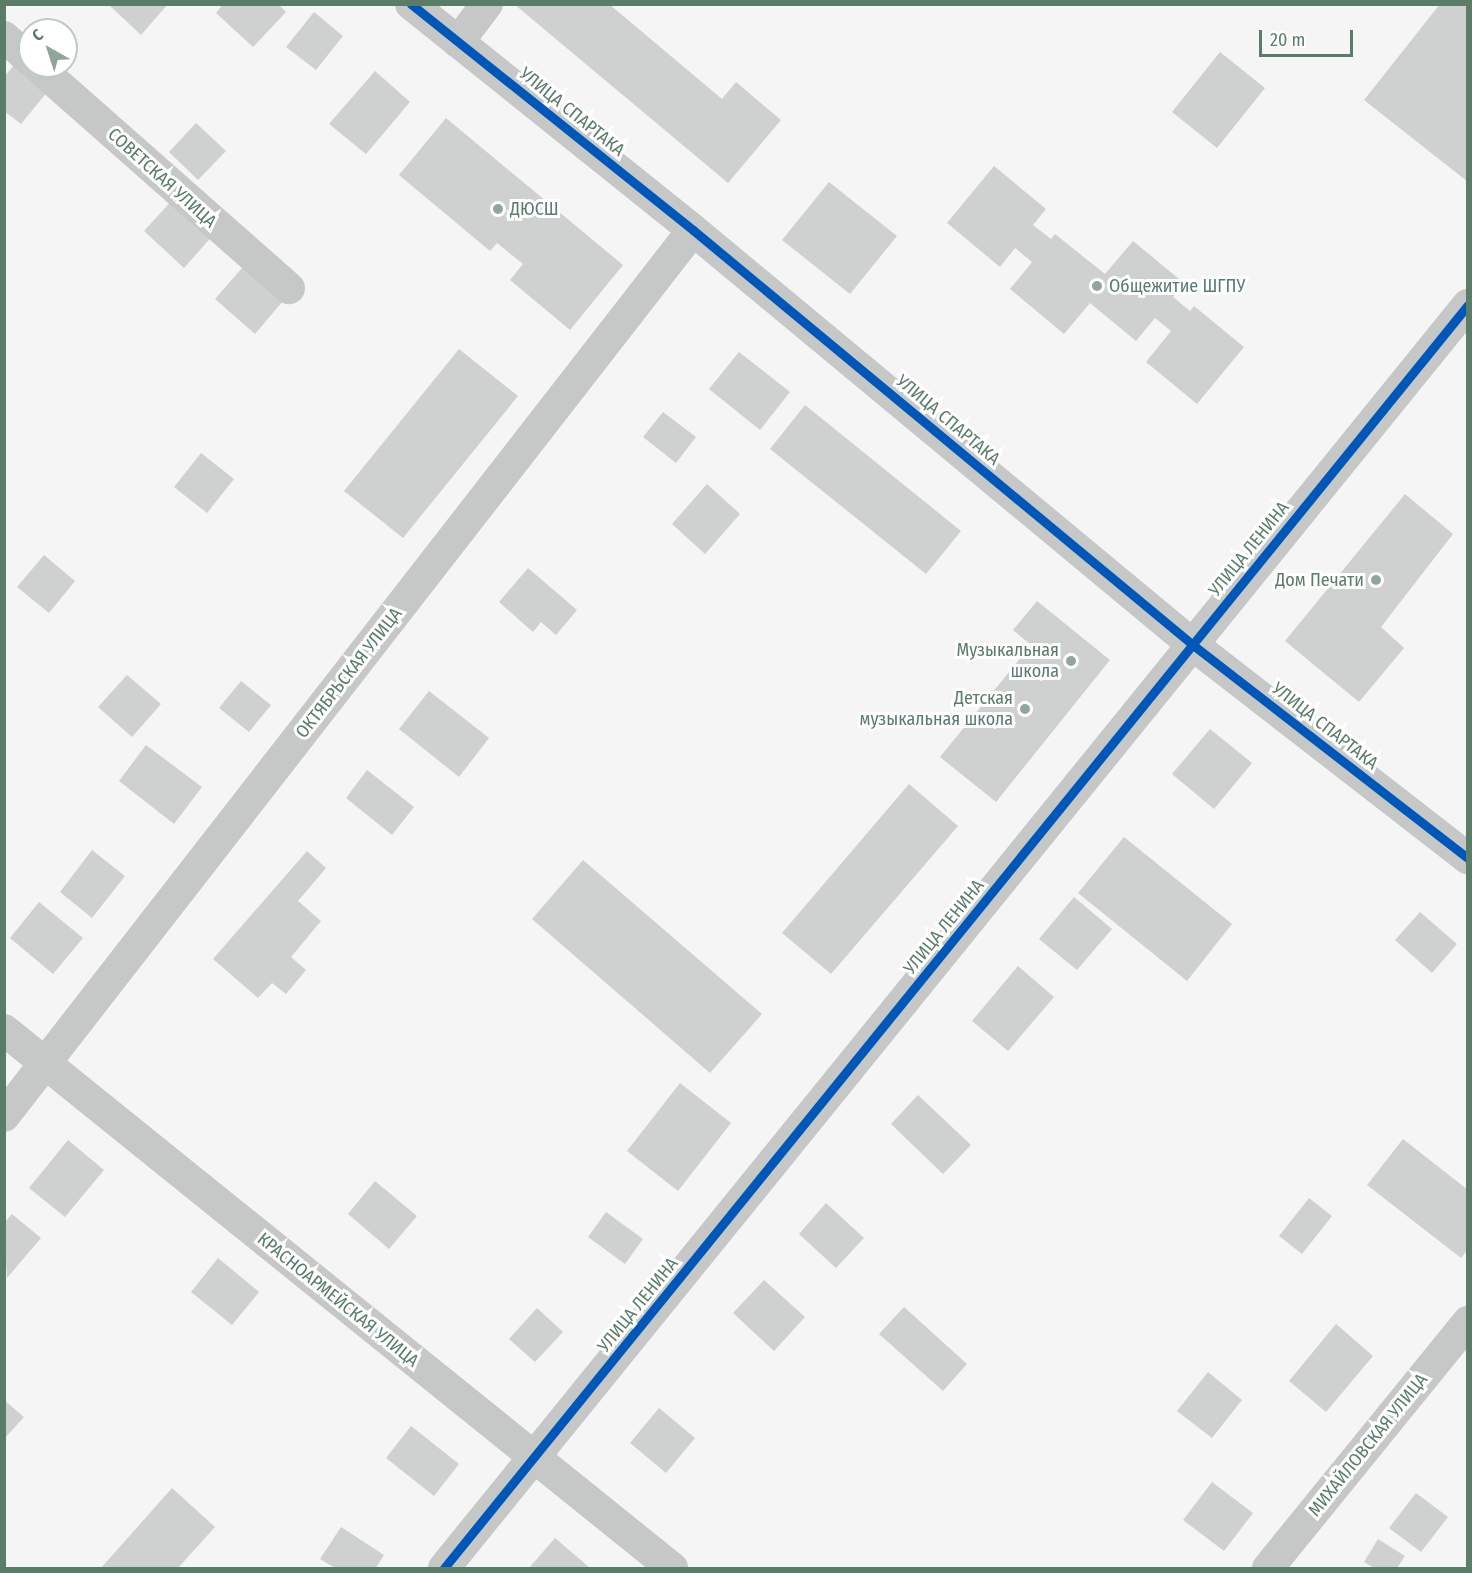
<!DOCTYPE html>
<meta charset="utf-8">
<style>
body{margin:0}
#map{position:relative;width:1472px;height:1573px;overflow:hidden;background:#f6f5f5;font-family:"Fira Sans Condensed",sans-serif}
div>[style]{position:absolute}
.building>*{inset:0;background:#ced1cf}
.minor>*{height:32px;margin:-16px;padding:0 16px;transform-origin:16px;border-radius:16px;background:#c5c8c6}
.cycleway>*{height:9px;margin:-4.5px;padding:0 4.5px;transform-origin:4.5px;border-radius:4.5px;background:#0057b8}
.dots>*{width:16px;height:16px;translate:-50% -50%;box-sizing:border-box;border:3px solid #fff;border-radius:50%}
span{translate:-50% -50%;white-space:nowrap;text-align:center;line-height:1.15;-webkit-text-stroke:6px #fff;paint-order:stroke}
.street-label{font-size:18px;color:#5b7c69}
.poi-label{font-size:18px;color:#5b7c69}
.left{translate:0 -50%;text-align:left}
.right{translate:-100% -50%;text-align:right}
.frame{position:absolute;inset:0;border:6px solid #5b7c69;pointer-events:none}
.north{position:absolute;left:18px;top:18px;width:60px;height:60px;box-sizing:border-box;background:#fff;border:2px solid #bdcbc3;border-radius:50%;rotate:321deg;font-size:16px;font-weight:700;line-height:24px;text-align:center;color:#5b7c69}
.north::after{content:'';display:block;margin:auto;width:21px;height:27px;background:#91a69a;clip-path:polygon(50% 0,100% 100%,50% 72%,0 100%)}
.scale{position:absolute;left:1259px;top:30px;width:94px;height:27px;box-sizing:border-box;border:3px solid #5b7c69;border-top:0;padding-left:8px;font-size:18px;line-height:21px;white-space:nowrap;color:#5b7c69;-webkit-text-stroke:4px #fff;paint-order:stroke}
</style>
<div id="map">
<div class="building">
<i style="clip-path:polygon(108px 4px,168px 4px,141px 35px)"></i>
<i style="clip-path:polygon(223px 4px,278px 4px,286px 12px,253px 47px,216px 13px)"></i>
<i style="clip-path:polygon(514px 4px,609px 4px,722px 99px,736px 82px,781px 120px,728px 183px)"></i>
<i style="clip-path:polygon(1440px 4px,1468px 4px,1468px 182px,1364px 100px)"></i>
<i style="clip-path:polygon(314px 12px,343px 36px,316px 70px,286px 47px)"></i>
<i style="clip-path:polygon(1220px 52px,1265px 88px,1217px 148px,1172px 112px)"></i>
<i style="clip-path:polygon(15px 64px,48px 91px,21px 124px,4px 111px,4px 77px)"></i>
<i style="clip-path:polygon(375px 71px,410px 102px,366px 154px,329px 124px)"></i>
<i style="clip-path:polygon(446px 118px,623px 265px,570px 330px,510px 280px,523px 264px,497px 243px,490px 251px,399px 175px)"></i>
<i style="clip-path:polygon(196px 123px,226px 151px,198px 180px,169px 152px)"></i>
<i style="clip-path:polygon(994px 166px,1046px 209px,1033px 225px,1051px 239px,1055px 234px,1105px 274px,1133px 241px,1184px 283px,1173px 297px,1190px 311px,1194px 306px,1244px 347px,1197px 404px,1146px 362px,1171px 331px,1155px 318px,1136px 341px,1090px 303px,1064px 334px,1010px 289px,1032px 262px,1015px 248px,1000px 267px,947px 223px)"></i>
<i style="clip-path:polygon(829px 182px,897px 236px,850px 294px,782px 240px)"></i>
<i style="clip-path:polygon(175px 197px,215px 233px,184px 268px,144px 231px)"></i>
<i style="clip-path:polygon(249px 260px,289px 294px,255px 334px,215px 299px)"></i>
<i style="clip-path:polygon(459px 349px,518px 396px,403px 538px,344px 491px)"></i>
<i style="clip-path:polygon(739px 352px,790px 392px,760px 430px,709px 389px)"></i>
<i style="clip-path:polygon(805px 405px,961px 531px,926px 574px,770px 449px)"></i>
<i style="clip-path:polygon(663px 412px,696px 437px,676px 463px,643px 437px)"></i>
<i style="clip-path:polygon(201px 453px,234px 479px,207px 513px,174px 487px)"></i>
<i style="clip-path:polygon(707px 484px,740px 514px,705px 554px,672px 524px)"></i>
<i style="clip-path:polygon(1405px 494px,1453px 534px,1381px 627px,1404px 648px,1359px 702px,1285px 641px)"></i>
<i style="clip-path:polygon(44px 555px,75px 581px,49px 613px,17px 587px)"></i>
<i style="clip-path:polygon(528px 568px,577px 610px,556px 635px,541px 622px,533px 632px,499px 602px)"></i>
<i style="clip-path:polygon(1037px 601px,1110px 660px,996px 802px,940px 757px,1031px 645px,1013px 630px)"></i>
<i style="clip-path:polygon(127px 675px,161px 704px,132px 737px,98px 707px)"></i>
<i style="clip-path:polygon(241px 681px,271px 705px,249px 732px,219px 708px)"></i>
<i style="clip-path:polygon(429px 691px,489px 738px,459px 777px,399px 729px)"></i>
<i style="clip-path:polygon(1210px 729px,1252px 763px,1214px 809px,1172px 774px)"></i>
<i style="clip-path:polygon(146px 745px,202px 787px,174px 824px,119px 781px)"></i>
<i style="clip-path:polygon(367px 770px,414px 807px,392px 835px,346px 798px)"></i>
<i style="clip-path:polygon(909px 784px,958px 826px,831px 974px,782px 933px)"></i>
<i style="clip-path:polygon(1124px 837px,1232px 924px,1187px 981px,1078px 893px)"></i>
<i style="clip-path:polygon(92px 850px,125px 876px,92px 918px,60px 892px)"></i>
<i style="clip-path:polygon(307px 851px,326px 868px,298px 901px,321px 921px,291px 957px,306px 970px,286px 994px,272px 983px,258px 998px,213px 959px)"></i>
<i style="clip-path:polygon(583px 860px,762px 1014px,710px 1073px,532px 919px)"></i>
<i style="clip-path:polygon(1074px 897px,1112px 929px,1077px 970px,1039px 939px)"></i>
<i style="clip-path:polygon(39px 902px,83px 938px,53px 974px,10px 938px)"></i>
<i style="clip-path:polygon(1420px 912px,1457px 944px,1432px 973px,1395px 940px)"></i>
<i style="clip-path:polygon(1018px 966px,1054px 997px,1008px 1051px,972px 1021px)"></i>
<i style="clip-path:polygon(680px 1083px,731px 1123px,678px 1191px,627px 1151px)"></i>
<i style="clip-path:polygon(918px 1095px,971px 1145px,943px 1174px,891px 1124px)"></i>
<i style="clip-path:polygon(1403px 1139px,1468px 1190px,1468px 1249px,1461px 1258px,1367px 1185px)"></i>
<i style="clip-path:polygon(68px 1140px,104px 1170px,65px 1217px,29px 1188px)"></i>
<i style="clip-path:polygon(375px 1181px,417px 1216px,389px 1249px,348px 1214px)"></i>
<i style="clip-path:polygon(1309px 1198px,1332px 1216px,1302px 1254px,1279px 1236px)"></i>
<i style="clip-path:polygon(826px 1203px,864px 1238px,836px 1268px,799px 1234px)"></i>
<i style="clip-path:polygon(606px 1212px,643px 1239px,625px 1264px,588px 1237px)"></i>
<i style="clip-path:polygon(12px 1214px,41px 1238px,7px 1278px,4px 1223px)"></i>
<i style="clip-path:polygon(218px 1258px,259px 1292px,232px 1325px,191px 1292px)"></i>
<i style="clip-path:polygon(764px 1280px,805px 1317px,774px 1351px,733px 1313px)"></i>
<i style="clip-path:polygon(904px 1307px,967px 1364px,943px 1391px,879px 1334px)"></i>
<i style="clip-path:polygon(537px 1308px,563px 1332px,535px 1362px,509px 1339px)"></i>
<i style="clip-path:polygon(1336px 1324px,1373px 1356px,1326px 1412px,1289px 1381px)"></i>
<i style="clip-path:polygon(1208px 1372px,1242px 1400px,1212px 1438px,1177px 1411px)"></i>
<i style="clip-path:polygon(4px 1400px,24px 1417px,4px 1439px)"></i>
<i style="clip-path:polygon(659px 1408px,695px 1438px,666px 1473px,630px 1443px)"></i>
<i style="clip-path:polygon(411px 1426px,459px 1464px,434px 1496px,386px 1458px)"></i>
<i style="clip-path:polygon(1212px 1482px,1253px 1513px,1224px 1551px,1183px 1520px)"></i>
<i style="clip-path:polygon(172px 1488px,215px 1527px,178px 1568px,101px 1568px)"></i>
<i style="clip-path:polygon(1416px 1493px,1448px 1517px,1421px 1552px,1389px 1528px)"></i>
<i style="clip-path:polygon(341px 1527px,384px 1555px,376px 1568px,335px 1568px,320px 1559px)"></i>
<i style="clip-path:polygon(555px 1538px,590px 1568px,529px 1568px)"></i>
<i style="clip-path:polygon(1378px 1539px,1405px 1556px,1397px 1568px,1374px 1568px,1364px 1562px)"></i>
</div>
<div class="minor">
<i style="left:411px;top:4px;width:361px;rotate:38.7deg"></i>
<i style="left:693px;top:230px;width:650px;rotate:39.69deg"></i>
<i style="left:1193px;top:645px;width:348px;rotate:37.8deg"></i>
<i style="left:4px;top:37px;width:35px;rotate:41deg"></i>
<i style="left:458px;top:42px;width:48px;rotate:-52.7deg"></i>
<i style="left:37px;top:66px;width:336px;rotate:41.4deg"></i>
<i style="left:4px;top:1030px;width:858px;rotate:38.85deg"></i>
<i style="left:4px;top:1116px;width:1122px;rotate:-52.13deg"></i>
<i style="left:444px;top:1568px;width:1626px;rotate:-50.97deg"></i>
<i style="left:1268px;top:1568px;width:317px;rotate:-50.9deg"></i>
</div>
<div class="cycleway">
<i style="left:411px;top:4px;width:361px;rotate:38.7deg"></i>
<i style="left:693px;top:230px;width:650px;rotate:39.69deg"></i>
<i style="left:1193px;top:645px;width:348px;rotate:37.8deg"></i>
<i style="left:444px;top:1568px;width:1626px;rotate:-50.97deg"></i>
</div>
<div class="dots">
<i style="left:498px;top:209px;background:#91a69a"></i>
<i style="left:1097px;top:286px;background:#91a69a"></i>
<i style="left:1376px;top:580px;background:#91a69a"></i>
<i style="left:1071px;top:661px;background:#91a69a"></i>
<i style="left:1025px;top:709px;background:#91a69a"></i>
</div>
<div class="street-label">
<span style="left:572px;top:112px;rotate:39deg">УЛИЦА СПАРТАКА</span>
<span style="left:162px;top:178px;rotate:42deg">СОВЕТСКАЯ УЛИЦА</span>
<span style="left:948px;top:420px;rotate:40deg">УЛИЦА СПАРТАКА</span>
<span style="left:1249px;top:549px;rotate:-51deg">УЛИЦА ЛЕНИНА</span>
<span style="left:349px;top:673px;rotate:-52deg">ОКТЯБРЬСКАЯ УЛИЦА</span>
<span style="left:1325px;top:726px;rotate:38deg">УЛИЦА СПАРТАКА</span>
<span style="left:944px;top:927px;rotate:-51deg">УЛИЦА ЛЕНИНА</span>
<span style="left:338px;top:1300px;rotate:39deg">КРАСНОАРМЕЙСКАЯ УЛИЦА</span>
<span style="left:638px;top:1305px;rotate:-51deg">УЛИЦА ЛЕНИНА</span>
<span style="left:1368px;top:1445px;rotate:-51deg">МИХАЙЛОВСКАЯ УЛИЦА</span>
</div>
<div class="poi-label">
<span class="left" style="left:510px;top:209px">ДЮСШ</span>
<span class="left" style="left:1109px;top:286px">Общежитие ШГПУ</span>
<span class="right" style="left:1364px;top:580px">Дом Печати</span>
<span class="right" style="left:1059px;top:661px">Музыкальная<br>школа</span>
<span class="right" style="left:1013px;top:709px">Детская<br>музыкальная школа</span>
</div>
<div class="frame"></div>
<div class="north">С</div>
<div class="scale">20 m</div>
</div>
